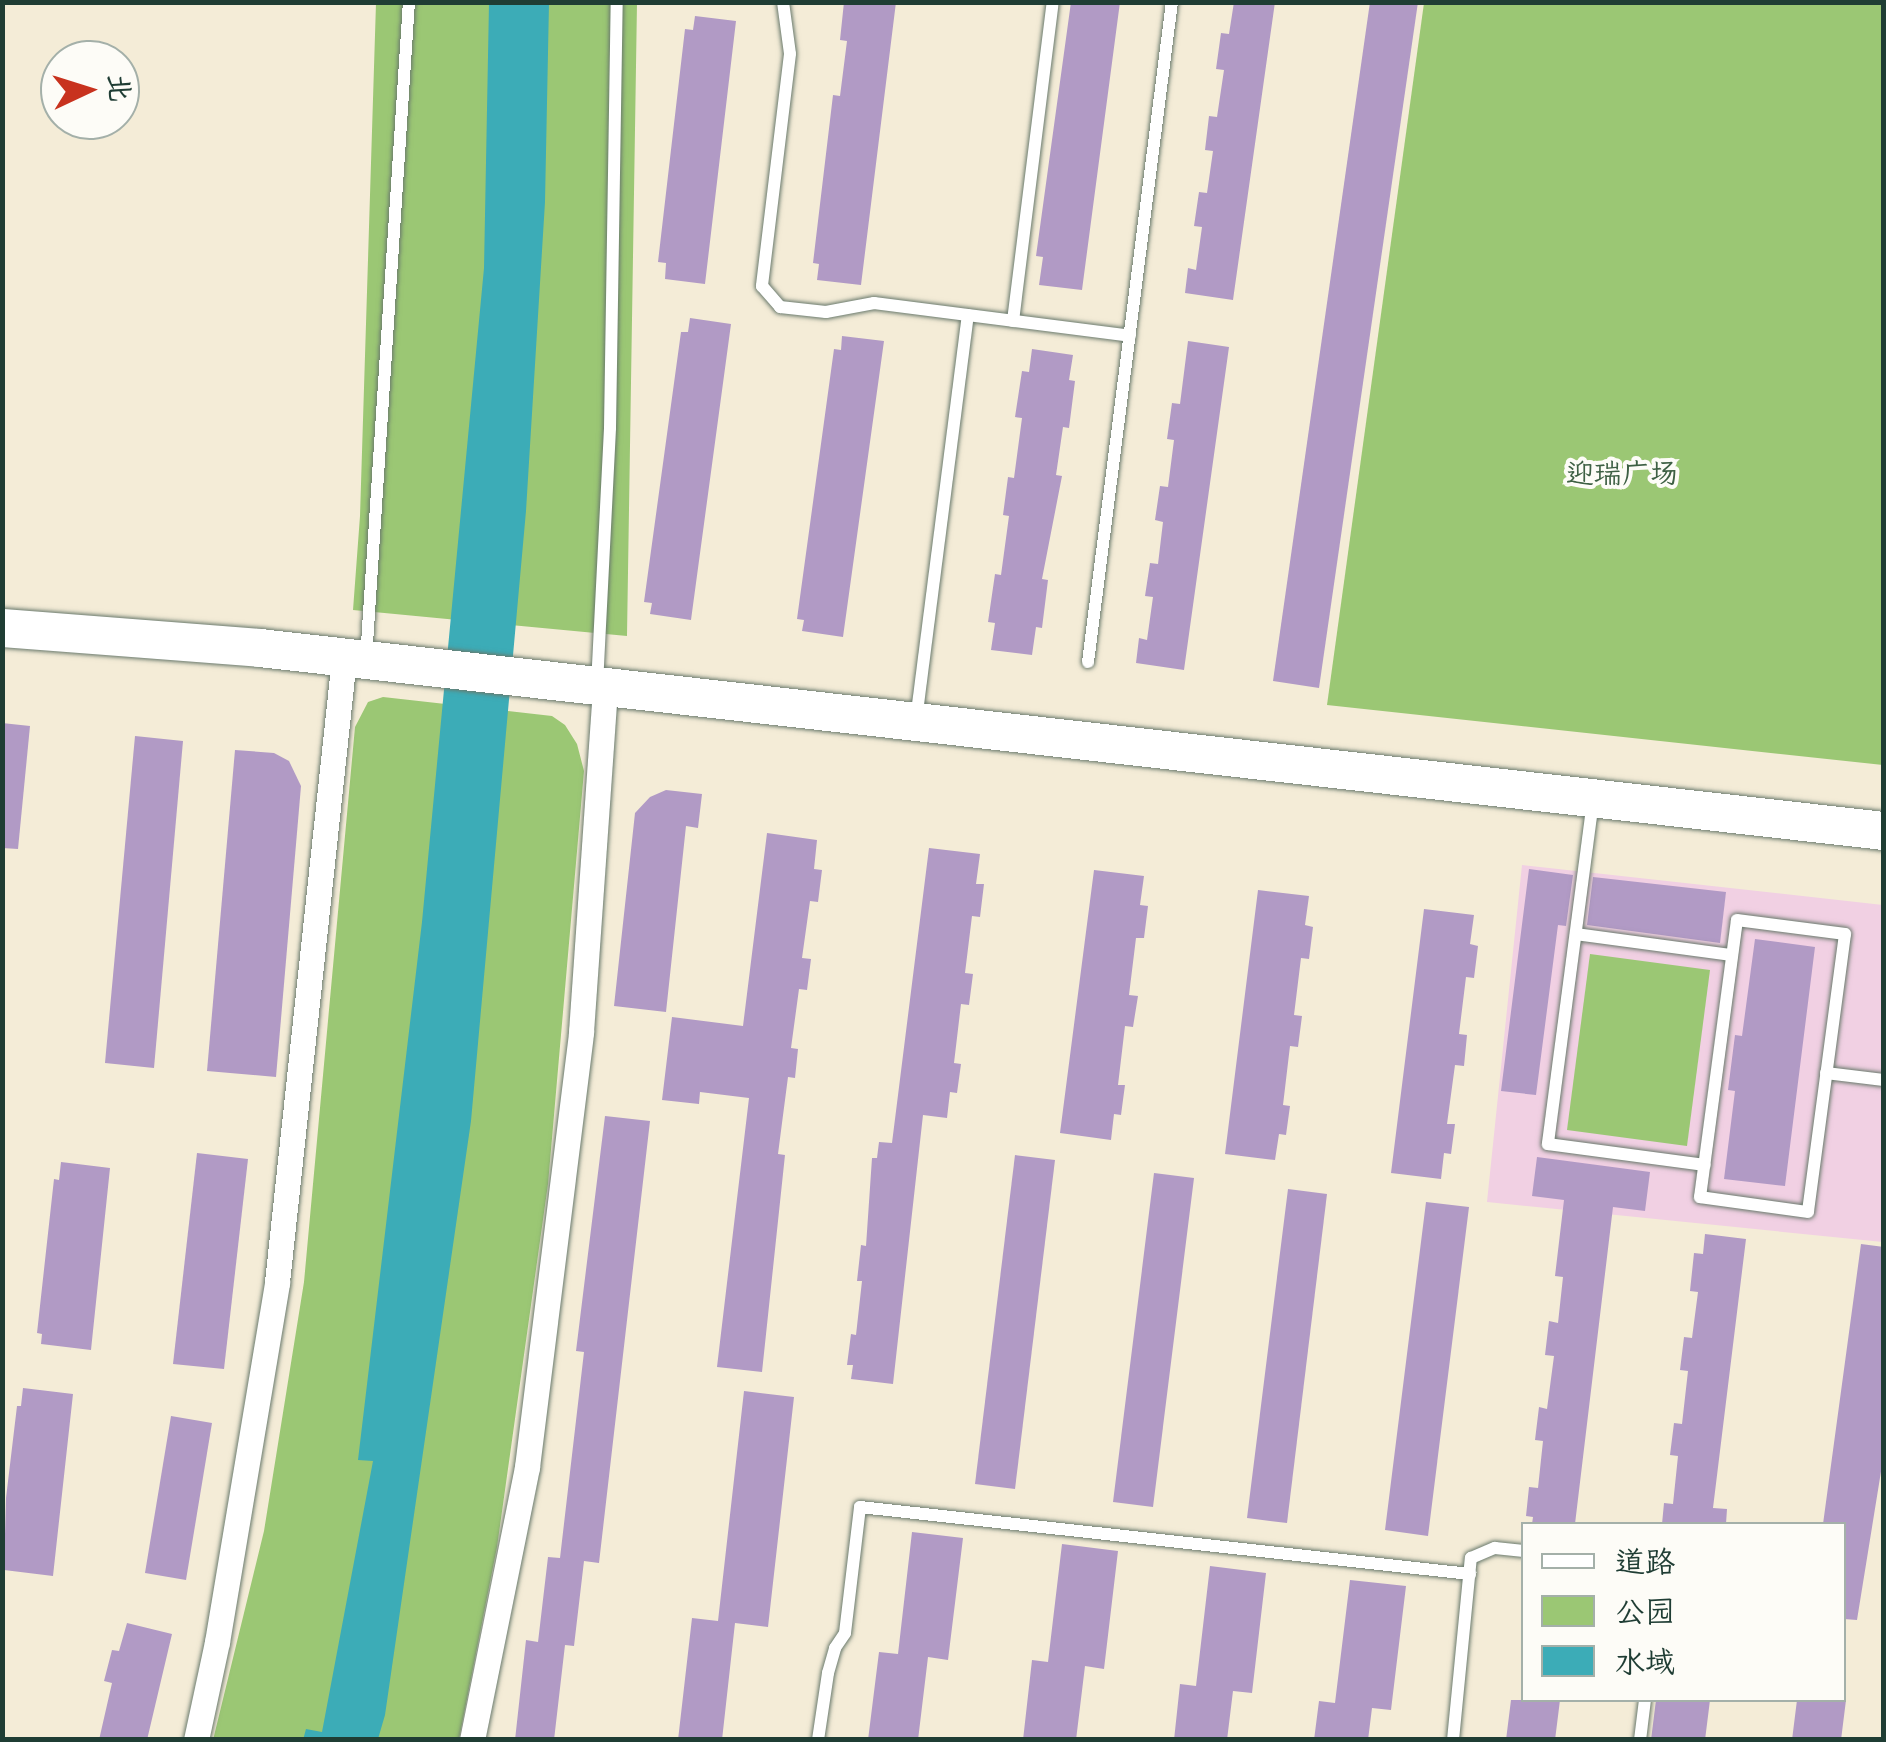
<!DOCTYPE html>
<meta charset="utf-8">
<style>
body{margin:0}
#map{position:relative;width:1886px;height:1742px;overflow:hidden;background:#f4ecd7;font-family:"Balsamiq Sans","LXGW WenKai TC",sans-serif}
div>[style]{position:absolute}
.built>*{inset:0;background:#f1d0e3}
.green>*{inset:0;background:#9bc774}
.water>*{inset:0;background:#3cacb7}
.building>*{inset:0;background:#b19ac5}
.roads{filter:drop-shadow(0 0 2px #6a7a6d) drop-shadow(0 0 2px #6a7a6d)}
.lane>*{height:12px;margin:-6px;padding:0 6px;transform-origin:6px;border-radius:6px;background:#fff}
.street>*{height:25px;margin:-12.5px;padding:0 12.5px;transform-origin:12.5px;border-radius:12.5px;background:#fff}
.secondary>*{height:38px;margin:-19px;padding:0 19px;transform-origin:19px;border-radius:19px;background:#fff}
span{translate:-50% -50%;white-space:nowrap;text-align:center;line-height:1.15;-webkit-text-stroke:8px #fdfcf7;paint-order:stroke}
.park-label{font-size:28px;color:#3e6044}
.frame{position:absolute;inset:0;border:5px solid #1f3d34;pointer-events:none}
.legend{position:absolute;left:1521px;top:1522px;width:325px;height:180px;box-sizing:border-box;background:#fdfcf7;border:2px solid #a4b0a9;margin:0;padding:12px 18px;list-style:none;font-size:30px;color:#1f3d34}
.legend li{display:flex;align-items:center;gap:20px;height:50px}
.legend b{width:50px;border:2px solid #a4b0a9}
.north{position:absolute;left:40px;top:40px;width:100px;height:100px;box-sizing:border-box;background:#fdfcf7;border:2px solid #a4b0a9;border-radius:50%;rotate:86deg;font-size:28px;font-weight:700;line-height:40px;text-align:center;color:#1f3d34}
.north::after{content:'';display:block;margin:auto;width:35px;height:45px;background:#c8321e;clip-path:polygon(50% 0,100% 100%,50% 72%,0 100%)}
</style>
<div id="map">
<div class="built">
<i style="clip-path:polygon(1522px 865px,1883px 905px,1883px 1242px,1487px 1202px)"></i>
</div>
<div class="green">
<i style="clip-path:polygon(376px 3px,637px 3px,627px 636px,353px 610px,360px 516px)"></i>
<i style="clip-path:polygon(1424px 3px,1883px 3px,1883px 765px,1327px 705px)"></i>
<i style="clip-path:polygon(383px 697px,552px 716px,565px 725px,577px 744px,584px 771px,548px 1184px,497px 1547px,459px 1739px,213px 1740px,264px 1531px,304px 1282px,355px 727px,368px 702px)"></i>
<i style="clip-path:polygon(1590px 954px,1710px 970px,1687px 1146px,1567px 1130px)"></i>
</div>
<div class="water">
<i style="clip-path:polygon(489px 3px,549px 3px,545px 202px,526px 511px,471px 1121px,385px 1715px,378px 1739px,303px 1740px,306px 1729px,322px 1732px,373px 1461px,358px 1460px,422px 922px,484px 268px)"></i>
</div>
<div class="building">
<i style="clip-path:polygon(844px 2px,896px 2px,861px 285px,817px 280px,819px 264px,813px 263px,833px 95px,840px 96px,847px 41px,840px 40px)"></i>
<i style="clip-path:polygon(1071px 2px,1120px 2px,1082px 290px,1039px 285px,1043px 257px,1036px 256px)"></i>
<i style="clip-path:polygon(1234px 2px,1275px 2px,1233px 300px,1185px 293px,1188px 268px,1196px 270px,1202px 227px,1194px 226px,1199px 192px,1207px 193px,1213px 151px,1205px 150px,1209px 116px,1217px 117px,1224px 70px,1216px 69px,1221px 33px,1229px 34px)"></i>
<i style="clip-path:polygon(1370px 2px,1418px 2px,1319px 688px,1273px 681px)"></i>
<i style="clip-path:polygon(695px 16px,736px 21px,705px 284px,665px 279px,666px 263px,658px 262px,685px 29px,693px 30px)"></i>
<i style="clip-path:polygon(690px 318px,731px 324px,691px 620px,650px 614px,652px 603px,644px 602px,681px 332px,688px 332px)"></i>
<i style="clip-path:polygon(842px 336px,884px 341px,843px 637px,802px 631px,804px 620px,797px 619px,834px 349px,841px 350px)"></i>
<i style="clip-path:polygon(1188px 341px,1229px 347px,1184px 670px,1136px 663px,1139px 638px,1147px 640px,1153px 597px,1145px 596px,1150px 563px,1158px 564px,1163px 522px,1155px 520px,1160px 486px,1168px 487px,1174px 440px,1167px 439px,1172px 403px,1180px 404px)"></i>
<i style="clip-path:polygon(1032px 349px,1073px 355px,1069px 380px,1075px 381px,1069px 428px,1063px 427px,1056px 475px,1062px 476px,1042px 579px,1048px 580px,1042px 628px,1036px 627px,1032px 655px,991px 650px,995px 623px,988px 622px,995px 574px,1001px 575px,1009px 516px,1003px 515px,1008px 477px,1014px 478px,1022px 418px,1015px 417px,1022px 371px,1029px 372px)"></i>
<i style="clip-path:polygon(2px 723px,30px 726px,18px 849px,2px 848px)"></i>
<i style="clip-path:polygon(135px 736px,183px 741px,154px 1068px,105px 1063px)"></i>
<i style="clip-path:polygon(235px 750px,274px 753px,289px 761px,301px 786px,276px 1077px,207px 1071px)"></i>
<i style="clip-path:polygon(666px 790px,702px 794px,698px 828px,686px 826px,666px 1012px,614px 1006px,635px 813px,650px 797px)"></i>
<i style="clip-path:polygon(767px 833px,817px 840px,814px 869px,822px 870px,818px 902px,810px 901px,802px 958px,811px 959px,807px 990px,799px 989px,791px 1048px,798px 1049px,795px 1078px,788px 1077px,782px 1123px,778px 1154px,785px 1155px,762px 1372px,717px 1367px,749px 1098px,700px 1092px,699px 1104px,662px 1100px,672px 1017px,743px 1026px)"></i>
<i style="clip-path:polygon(929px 848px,980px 854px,976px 884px,984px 884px,980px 917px,972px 916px,965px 973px,973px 974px,969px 1005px,961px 1004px,954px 1063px,961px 1064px,957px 1093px,950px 1092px,947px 1118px,923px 1115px,893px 1384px,851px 1379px,853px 1365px,847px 1365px,851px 1334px,856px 1335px,862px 1281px,857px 1281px,861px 1245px,866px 1246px,872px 1158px,877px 1158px,879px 1142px,892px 1143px)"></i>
<i style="clip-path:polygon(1529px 869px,1573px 875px,1566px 926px,1558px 925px,1536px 1095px,1501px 1091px)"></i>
<i style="clip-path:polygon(1094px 870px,1144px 876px,1140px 905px,1148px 906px,1144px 938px,1136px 938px,1129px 995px,1138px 996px,1133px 1027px,1125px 1026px,1118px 1085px,1125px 1085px,1121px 1115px,1114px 1114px,1111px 1140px,1060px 1133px)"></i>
<i style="clip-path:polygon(1593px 877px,1726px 892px,1720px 943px,1587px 925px)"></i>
<i style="clip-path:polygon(1258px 890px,1309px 896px,1305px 925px,1313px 927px,1309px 959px,1301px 958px,1294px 1015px,1302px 1016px,1298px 1047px,1290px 1046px,1283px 1105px,1290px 1106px,1286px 1135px,1279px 1134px,1275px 1160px,1225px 1154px)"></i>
<i style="clip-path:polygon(1424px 909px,1474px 915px,1470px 944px,1478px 946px,1474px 978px,1466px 977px,1459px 1034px,1467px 1035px,1464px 1066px,1455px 1065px,1447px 1124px,1455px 1124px,1451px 1154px,1444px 1153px,1441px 1179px,1391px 1173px)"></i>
<i style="clip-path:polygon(1755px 939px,1815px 947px,1785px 1186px,1724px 1179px,1735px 1091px,1728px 1090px,1735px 1035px,1742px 1036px)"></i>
<i style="clip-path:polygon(605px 1116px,650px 1121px,599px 1563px,584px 1561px,574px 1646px,565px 1645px,554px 1740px,515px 1740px,526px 1640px,538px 1642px,548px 1557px,560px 1558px,584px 1352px,576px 1351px)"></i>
<i style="clip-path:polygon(197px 1153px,248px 1159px,224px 1369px,173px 1364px)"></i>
<i style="clip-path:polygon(1015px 1155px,1055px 1160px,1015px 1489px,975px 1484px)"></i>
<i style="clip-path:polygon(1537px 1157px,1650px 1172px,1645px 1211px,1613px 1207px,1575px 1524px,1532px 1524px,1533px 1517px,1526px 1516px,1529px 1487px,1538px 1488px,1543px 1441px,1535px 1440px,1539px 1407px,1547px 1409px,1554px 1356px,1545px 1355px,1549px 1321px,1558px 1323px,1563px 1277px,1555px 1276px,1564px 1200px,1532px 1196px)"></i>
<i style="clip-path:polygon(61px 1162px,110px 1168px,91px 1350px,41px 1344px,42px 1334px,37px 1333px,54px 1179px,59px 1180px)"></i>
<i style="clip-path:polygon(1154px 1173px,1194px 1178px,1153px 1507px,1113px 1502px)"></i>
<i style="clip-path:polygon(1288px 1189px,1327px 1194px,1287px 1523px,1247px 1518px)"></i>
<i style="clip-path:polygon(1426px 1202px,1469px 1207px,1428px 1536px,1385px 1530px)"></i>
<i style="clip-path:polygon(1705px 1234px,1746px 1239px,1713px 1508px,1727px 1509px,1726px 1524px,1662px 1524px,1664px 1503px,1673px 1504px,1678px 1456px,1670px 1455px,1674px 1423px,1682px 1424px,1688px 1371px,1680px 1370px,1684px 1337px,1692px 1338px,1698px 1292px,1690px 1291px,1694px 1253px,1703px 1254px)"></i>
<i style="clip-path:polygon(1861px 1244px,1884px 1247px,1884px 1453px,1857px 1620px,1844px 1619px,1844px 1524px,1823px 1524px)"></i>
<i style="clip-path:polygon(23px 1388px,73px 1394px,53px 1576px,4px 1570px,6px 1498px,17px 1406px,21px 1406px)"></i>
<i style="clip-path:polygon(744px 1391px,794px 1397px,768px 1627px,735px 1623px,722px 1740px,678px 1740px,692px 1618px,718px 1621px)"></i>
<i style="clip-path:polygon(171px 1416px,212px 1423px,186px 1580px,145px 1573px)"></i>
<i style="clip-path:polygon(912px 1532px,963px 1538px,948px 1660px,928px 1657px,918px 1740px,868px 1740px,879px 1652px,898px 1654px)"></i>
<i style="clip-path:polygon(1062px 1544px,1118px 1551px,1104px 1669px,1085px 1666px,1076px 1740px,1023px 1740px,1032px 1660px,1048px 1662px)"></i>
<i style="clip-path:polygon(1210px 1566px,1266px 1573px,1252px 1693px,1233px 1691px,1227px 1740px,1174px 1740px,1180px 1684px,1196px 1686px)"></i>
<i style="clip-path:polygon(1350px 1580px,1406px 1586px,1391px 1710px,1372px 1708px,1368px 1740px,1314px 1740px,1319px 1701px,1335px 1703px)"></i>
<i style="clip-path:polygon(127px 1623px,172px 1634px,147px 1740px,99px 1740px,112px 1683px,104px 1681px,112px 1650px,119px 1651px)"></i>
<i style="clip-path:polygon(1511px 1700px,1560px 1700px,1555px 1740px,1506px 1740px)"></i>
<i style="clip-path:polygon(1656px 1700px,1710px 1700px,1705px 1740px,1651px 1740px)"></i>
<i style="clip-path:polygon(1797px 1700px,1846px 1700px,1841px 1740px,1792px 1740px)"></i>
</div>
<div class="roads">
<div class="lane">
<i style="left:783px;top:2px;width:52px;rotate:82.3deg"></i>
<i style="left:790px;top:54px;width:234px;rotate:96.9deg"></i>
<i style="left:762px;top:286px;width:28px;rotate:49deg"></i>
<i style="left:780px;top:307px;width:46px;rotate:6.2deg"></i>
<i style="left:826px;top:312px;width:49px;rotate:-10.6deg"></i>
<i style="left:874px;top:303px;width:258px;rotate:7.3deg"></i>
<i style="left:1013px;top:321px;width:321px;rotate:-82.9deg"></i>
<i style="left:366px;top:659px;width:658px;rotate:-86.26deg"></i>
<i style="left:1088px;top:662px;width:665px;rotate:-82.75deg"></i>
<i style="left:597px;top:685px;width:257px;rotate:-87.1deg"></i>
<i style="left:610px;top:428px;width:426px;rotate:-89.1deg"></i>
<i style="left:916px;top:720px;width:408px;rotate:-82.7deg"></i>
<i style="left:1593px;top:801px;width:346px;rotate:97.5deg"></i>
<i style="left:1548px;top:1144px;width:158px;rotate:7.6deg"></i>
<i style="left:1737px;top:920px;width:109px;rotate:7.4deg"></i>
<i style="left:1845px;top:934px;width:280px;rotate:97.6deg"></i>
<i style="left:1808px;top:1212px;width:109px;rotate:-172.1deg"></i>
<i style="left:1700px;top:1197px;width:279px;rotate:-82.4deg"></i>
<i style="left:1576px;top:934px;width:157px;rotate:7.7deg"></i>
<i style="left:1826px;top:1073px;width:58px;rotate:6.9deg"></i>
<i style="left:818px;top:1740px;width:68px;rotate:-81.5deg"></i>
<i style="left:828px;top:1673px;width:26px;rotate:-74deg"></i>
<i style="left:835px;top:1648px;width:18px;rotate:-56deg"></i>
<i style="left:845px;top:1633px;width:127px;rotate:-83.2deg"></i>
<i style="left:860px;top:1507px;width:614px;rotate:6.27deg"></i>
<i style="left:1453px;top:1740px;width:183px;rotate:-84.4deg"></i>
<i style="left:1471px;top:1558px;width:26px;rotate:-23deg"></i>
<i style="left:1495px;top:1548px;width:29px;rotate:6deg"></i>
<i style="left:1640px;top:1740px;width:40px;rotate:-82.9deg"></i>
</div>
<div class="street">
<i style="left:196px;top:1740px;width:100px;rotate:-77.9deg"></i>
<i style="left:217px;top:1642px;width:365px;rotate:-80.5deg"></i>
<i style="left:277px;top:1282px;width:628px;rotate:-83.87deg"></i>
<i style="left:472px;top:1740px;width:278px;rotate:-78.6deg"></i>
<i style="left:527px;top:1467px;width:438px;rotate:-82.9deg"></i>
<i style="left:581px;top:1032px;width:346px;rotate:-86deg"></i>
</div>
<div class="secondary">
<i style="left:2px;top:628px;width:259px;rotate:4.4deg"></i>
<i style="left:260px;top:648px;width:1634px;rotate:6.43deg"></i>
</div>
</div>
<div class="park-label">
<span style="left:1622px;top:475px">迎瑞广场</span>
</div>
<div class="frame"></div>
<ul class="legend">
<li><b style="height:12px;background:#fff"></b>道路</li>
<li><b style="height:28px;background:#9bc774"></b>公园</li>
<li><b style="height:28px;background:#3cacb7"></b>水域</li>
</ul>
<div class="north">北</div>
</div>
